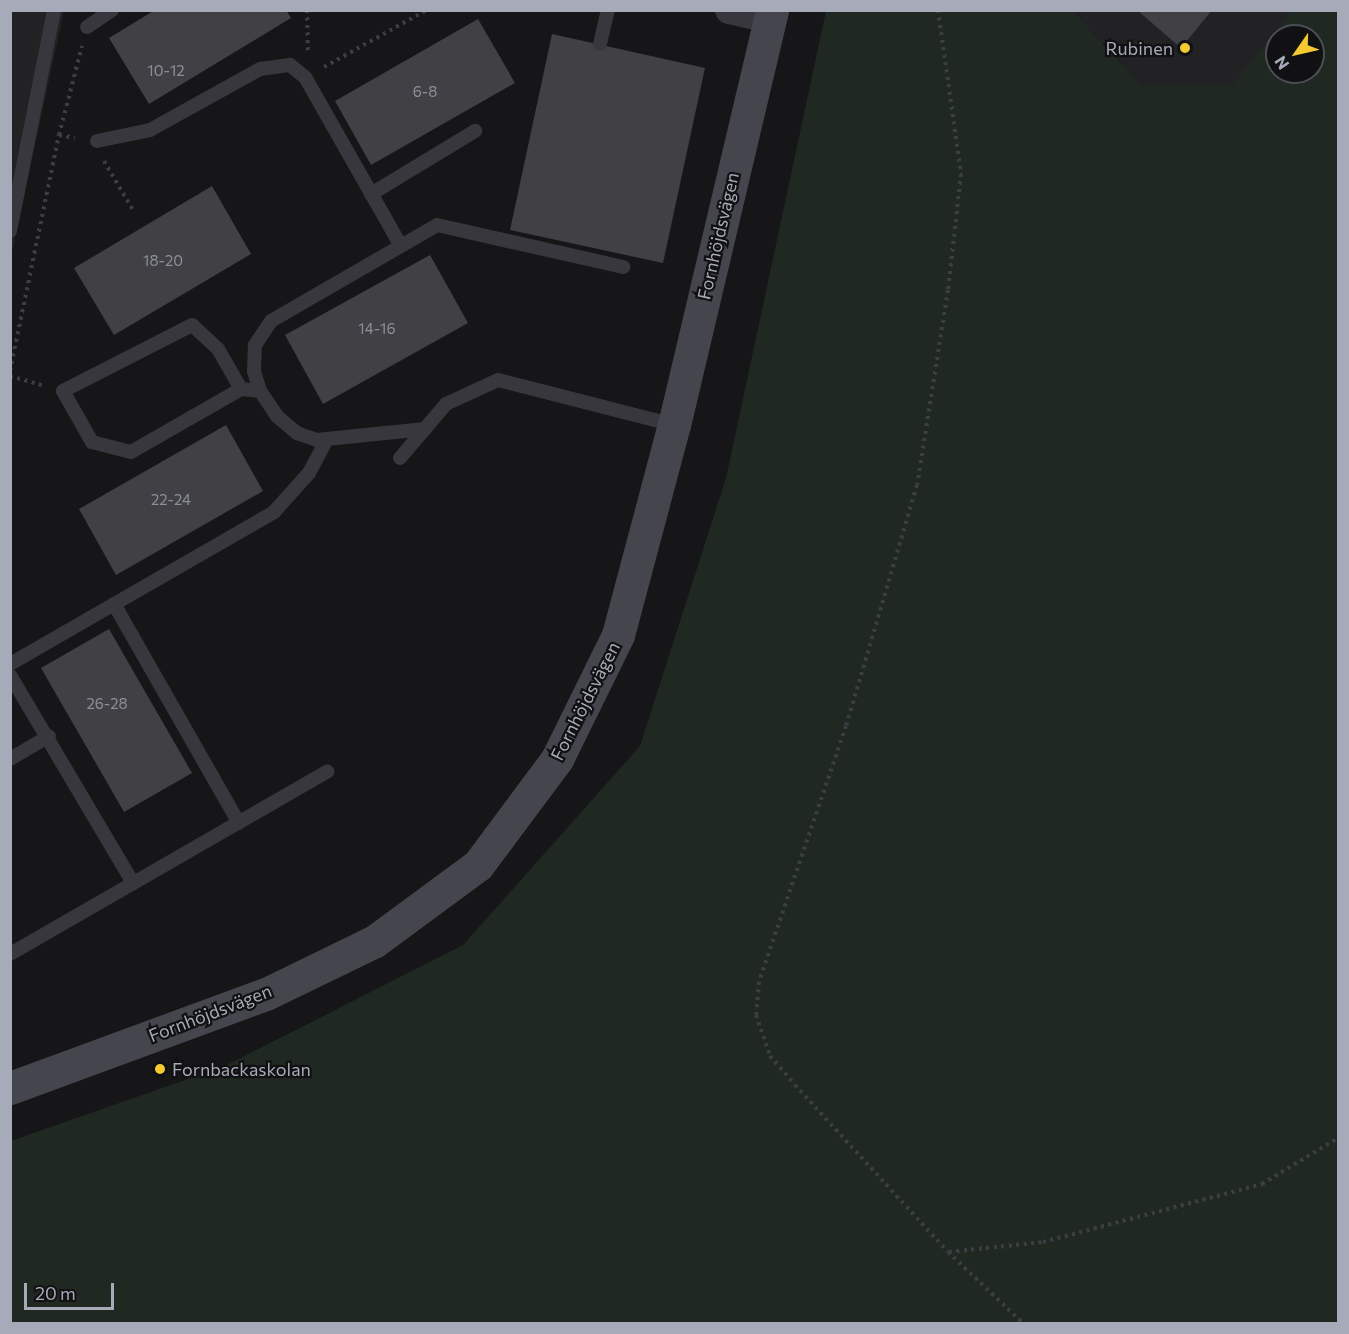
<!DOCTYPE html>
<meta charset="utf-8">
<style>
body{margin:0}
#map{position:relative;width:1349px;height:1334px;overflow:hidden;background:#161618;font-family:Commissioner,sans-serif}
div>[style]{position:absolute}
.built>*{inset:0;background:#222225}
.green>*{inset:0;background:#202822}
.building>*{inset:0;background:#404045}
.path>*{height:4px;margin-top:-2px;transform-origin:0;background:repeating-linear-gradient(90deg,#3d3e44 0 3px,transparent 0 7.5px)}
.lane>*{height:14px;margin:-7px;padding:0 7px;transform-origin:7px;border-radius:7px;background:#37373d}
.street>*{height:28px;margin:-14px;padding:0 14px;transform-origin:14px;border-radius:14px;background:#37373d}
.secondary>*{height:33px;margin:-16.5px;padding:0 16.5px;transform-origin:16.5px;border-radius:16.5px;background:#45464d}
.dots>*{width:16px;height:16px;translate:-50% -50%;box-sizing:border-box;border:3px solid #111113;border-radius:50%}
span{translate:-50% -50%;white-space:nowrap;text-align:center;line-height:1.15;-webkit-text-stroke:4.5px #111113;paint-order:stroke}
.number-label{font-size:15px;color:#8d909b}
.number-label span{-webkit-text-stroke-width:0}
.poi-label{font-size:18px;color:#a7aab8}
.right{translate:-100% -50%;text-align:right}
.left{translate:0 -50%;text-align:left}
.street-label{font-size:18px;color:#a7aab8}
.frame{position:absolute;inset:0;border:12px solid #a7aab8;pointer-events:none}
.north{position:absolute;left:1265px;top:24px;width:60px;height:60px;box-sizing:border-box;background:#111113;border:2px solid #4d4e55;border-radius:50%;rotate:236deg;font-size:16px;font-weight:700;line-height:24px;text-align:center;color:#a7aab8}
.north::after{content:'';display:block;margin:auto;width:21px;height:27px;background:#f4ca31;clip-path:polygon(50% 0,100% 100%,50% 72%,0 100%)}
.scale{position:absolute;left:24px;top:1283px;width:90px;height:27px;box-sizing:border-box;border:3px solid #a7aab8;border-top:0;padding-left:8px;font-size:18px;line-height:21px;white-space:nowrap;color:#a7aab8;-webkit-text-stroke:4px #111113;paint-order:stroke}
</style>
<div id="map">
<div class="built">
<i style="clip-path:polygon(11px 11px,64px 11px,11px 257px)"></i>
<i style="clip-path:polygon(1073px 11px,1291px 11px,1233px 85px,1142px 85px)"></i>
</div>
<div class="green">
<i style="clip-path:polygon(evenodd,826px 11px,1073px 11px,1142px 85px,1232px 85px,1291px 11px,1338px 11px,1338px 1323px,11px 1323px,11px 1141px,225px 1066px,463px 945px,640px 746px,726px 478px,826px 11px,1277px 36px,1313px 36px,1313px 72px,1277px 72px,1277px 36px)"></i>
</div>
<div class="building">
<i style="clip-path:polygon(155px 10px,286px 10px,291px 18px,149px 104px,109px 38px)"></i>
<i style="clip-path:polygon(1137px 10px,1212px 10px,1181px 48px)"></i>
<i style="clip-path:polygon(478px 19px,515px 83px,371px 165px,335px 101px)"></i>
<i style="clip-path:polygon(552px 34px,705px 68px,663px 263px,510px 230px)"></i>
<i style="clip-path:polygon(212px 186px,251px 254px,114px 335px,74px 268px)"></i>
<i style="clip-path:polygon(430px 255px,468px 323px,323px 404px,285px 335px)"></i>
<i style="clip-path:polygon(226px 425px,263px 491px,116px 575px,79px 509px)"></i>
<i style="clip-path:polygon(109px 629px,192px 773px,124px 812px,41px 668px)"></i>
</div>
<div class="path">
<i style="left:307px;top:10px;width:43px;rotate:88.7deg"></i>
<i style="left:938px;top:10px;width:166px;rotate:82deg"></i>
<i style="left:961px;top:174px;width:117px;rotate:96.4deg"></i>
<i style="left:948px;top:290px;width:197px;rotate:99deg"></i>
<i style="left:917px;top:485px;width:251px;rotate:106.4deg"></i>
<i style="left:846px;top:726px;width:270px;rotate:108.8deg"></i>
<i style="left:759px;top:982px;width:33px;rotate:95deg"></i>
<i style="left:756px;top:1015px;width:43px;rotate:71.1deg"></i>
<i style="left:770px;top:1056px;width:38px;rotate:49deg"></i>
<i style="left:795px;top:1085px;width:226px;rotate:47.5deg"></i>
<i style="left:948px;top:1252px;width:105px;rotate:43.5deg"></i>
<i style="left:324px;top:67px;width:118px;rotate:-29deg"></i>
<i style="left:59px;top:135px;width:16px;rotate:11deg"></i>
<i style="left:104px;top:161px;width:59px;rotate:59.5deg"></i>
<i style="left:10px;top:371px;width:241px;rotate:-78.3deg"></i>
<i style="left:59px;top:135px;width:92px;rotate:-75.5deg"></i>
<i style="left:10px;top:376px;width:33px;rotate:16deg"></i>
<i style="left:949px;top:1252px;width:95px;rotate:-6.1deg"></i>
<i style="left:1043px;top:1242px;width:227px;rotate:-14.8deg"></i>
<i style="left:1262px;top:1184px;width:89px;rotate:-31.2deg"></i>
</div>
<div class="lane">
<i style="left:87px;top:27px;width:30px;rotate:-34deg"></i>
<i style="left:600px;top:44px;width:35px;rotate:-77deg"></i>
<i style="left:97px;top:141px;width:54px;rotate:-11.7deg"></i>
<i style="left:150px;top:130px;width:126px;rotate:-29deg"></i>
<i style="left:260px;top:69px;width:30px;rotate:-8deg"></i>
<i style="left:290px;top:65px;width:19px;rotate:39deg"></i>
<i style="left:305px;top:77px;width:194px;rotate:60.4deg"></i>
<i style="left:371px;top:194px;width:122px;rotate:-31.2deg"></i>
<i style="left:10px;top:231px;width:225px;rotate:-78.7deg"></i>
<i style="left:241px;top:389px;width:46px;rotate:-119.9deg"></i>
<i style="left:218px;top:349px;width:35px;rotate:-137deg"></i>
<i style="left:192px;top:325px;width:145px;rotate:152.9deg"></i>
<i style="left:63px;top:391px;width:59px;rotate:60.4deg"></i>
<i style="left:92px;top:442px;width:40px;rotate:14.4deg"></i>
<i style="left:131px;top:452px;width:127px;rotate:-29.8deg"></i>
<i style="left:241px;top:389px;width:19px;rotate:6deg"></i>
<i style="left:425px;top:429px;width:109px;rotate:174.2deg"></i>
<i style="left:317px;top:440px;width:21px;rotate:-161deg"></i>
<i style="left:297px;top:433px;width:26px;rotate:-140deg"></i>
<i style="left:277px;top:416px;width:30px;rotate:-124deg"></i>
<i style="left:260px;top:391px;width:21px;rotate:-107deg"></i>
<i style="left:254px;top:371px;width:26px;rotate:-88deg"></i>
<i style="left:255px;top:345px;width:29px;rotate:-56deg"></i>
<i style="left:271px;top:321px;width:192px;rotate:-30deg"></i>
<i style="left:437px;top:225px;width:191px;rotate:12.7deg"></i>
<i style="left:400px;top:458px;width:71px;rotate:-49.6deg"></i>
<i style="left:446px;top:404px;width:57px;rotate:-24.8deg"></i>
<i style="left:498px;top:380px;width:182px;rotate:14.3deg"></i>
<i style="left:114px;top:604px;width:252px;rotate:60.3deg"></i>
<i style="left:10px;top:664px;width:305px;rotate:-29.9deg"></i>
<i style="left:274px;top:512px;width:52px;rotate:-48.1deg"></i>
<i style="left:309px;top:473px;width:38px;rotate:-62deg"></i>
<i style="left:10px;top:675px;width:242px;rotate:59.4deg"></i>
<i style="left:10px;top:759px;width:45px;rotate:-30.5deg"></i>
<i style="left:10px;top:954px;width:366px;rotate:-29.9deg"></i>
</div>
<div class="street">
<i style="left:729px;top:10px;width:41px;rotate:12.7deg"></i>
</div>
<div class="secondary">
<i style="left:10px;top:1088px;width:273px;rotate:-20.2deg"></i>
<i style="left:266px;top:994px;width:121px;rotate:-25.9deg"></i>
<i style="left:375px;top:941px;width:128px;rotate:-36.4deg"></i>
<i style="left:478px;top:865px;width:132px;rotate:-53.3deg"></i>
<i style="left:557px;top:759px;width:138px;rotate:-63.8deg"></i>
<i style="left:618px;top:635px;width:217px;rotate:-75.1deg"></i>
<i style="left:674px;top:425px;width:426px;rotate:-76.7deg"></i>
</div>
<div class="dots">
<i style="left:1185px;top:48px;background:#f4ca31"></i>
<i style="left:160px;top:1069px;background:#f4ca31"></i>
</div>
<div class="number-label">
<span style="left:166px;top:71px">10-12</span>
<span style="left:425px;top:92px">6-8</span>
<span style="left:163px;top:261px">18-20</span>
<span style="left:377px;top:329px">14-16</span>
<span style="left:171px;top:500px">22-24</span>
<span style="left:107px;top:704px">26-28</span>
</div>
<div class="poi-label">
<span class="right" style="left:1173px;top:48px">Rubinen</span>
<span class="left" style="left:172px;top:1069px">Fornbackaskolan</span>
</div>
<div class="street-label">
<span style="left:718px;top:236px;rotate:-77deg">Fornhöjdsvägen</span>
<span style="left:585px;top:701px;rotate:-63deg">Fornhöjdsvägen</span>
<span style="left:210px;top:1013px;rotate:-21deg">Fornhöjdsvägen</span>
</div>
<div class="frame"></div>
<div class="north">N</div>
<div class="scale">20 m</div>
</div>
